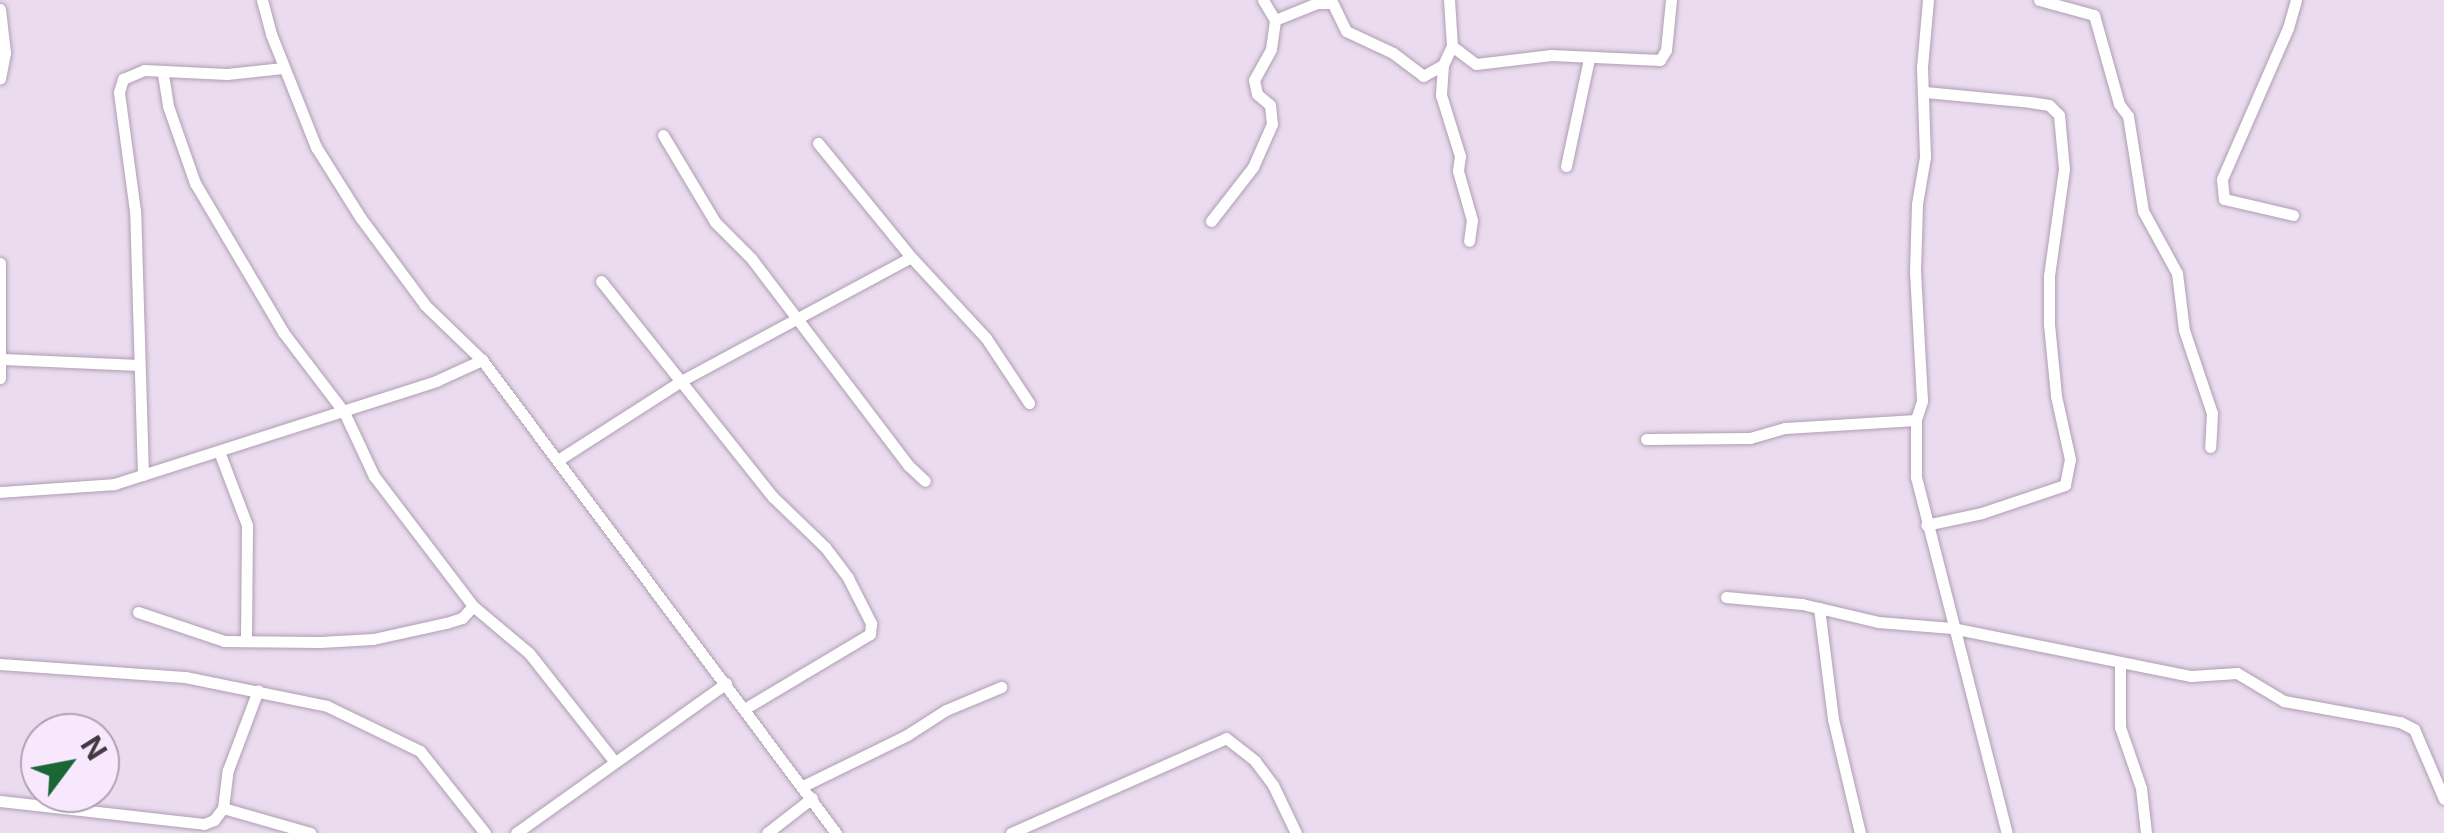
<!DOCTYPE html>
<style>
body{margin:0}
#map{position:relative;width:2444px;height:833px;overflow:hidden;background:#ebdbef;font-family:Inter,sans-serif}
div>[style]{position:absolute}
.roads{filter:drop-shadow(0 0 2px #ae9eb2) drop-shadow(0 0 2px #ae9eb2)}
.street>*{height:11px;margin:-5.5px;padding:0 5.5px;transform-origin:5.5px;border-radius:5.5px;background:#fff}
span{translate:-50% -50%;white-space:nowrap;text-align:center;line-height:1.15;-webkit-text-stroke:10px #f8e8fd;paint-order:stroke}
.north{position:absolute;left:20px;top:713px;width:100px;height:100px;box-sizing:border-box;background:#f8e8fd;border:2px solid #aea2b2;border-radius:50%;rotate:58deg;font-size:28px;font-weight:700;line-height:40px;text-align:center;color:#403a42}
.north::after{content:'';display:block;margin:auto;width:35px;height:45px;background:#1a6635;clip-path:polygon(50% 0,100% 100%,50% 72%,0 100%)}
</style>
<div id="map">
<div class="roads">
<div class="street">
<i style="left:262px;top:0;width:35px;rotate:75deg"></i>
<i style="left:271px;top:34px;width:122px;rotate:68.3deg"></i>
<i style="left:316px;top:147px;width:83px;rotate:57.8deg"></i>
<i style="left:360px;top:217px;width:109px;rotate:53.5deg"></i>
<i style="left:425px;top:305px;width:79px;rotate:44deg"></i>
<i style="left:482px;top:360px;width:591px;rotate:53.19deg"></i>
<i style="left:1263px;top:0;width:23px;rotate:59deg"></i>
<i style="left:1331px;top:0;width:34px;rotate:64deg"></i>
<i style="left:1346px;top:31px;width:52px;rotate:25.1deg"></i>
<i style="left:1393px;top:53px;width:38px;rotate:37deg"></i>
<i style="left:1423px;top:76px;width:23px;rotate:-29deg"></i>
<i style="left:1443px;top:65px;width:21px;rotate:-65deg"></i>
<i style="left:1452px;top:46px;width:46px;rotate:-93.7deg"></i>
<i style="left:1928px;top:0;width:67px;rotate:95.1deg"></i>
<i style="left:1922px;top:67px;width:90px;rotate:88.1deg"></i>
<i style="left:1925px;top:157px;width:48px;rotate:99.7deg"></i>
<i style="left:1917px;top:204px;width:67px;rotate:91.7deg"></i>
<i style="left:1915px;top:271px;width:130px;rotate:86.9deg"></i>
<i style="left:1922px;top:401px;width:20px;rotate:108deg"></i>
<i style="left:1916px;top:420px;width:57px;rotate:90deg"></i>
<i style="left:1916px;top:477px;width:367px;rotate:75.7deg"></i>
<i style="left:2039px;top:0;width:57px;rotate:15.3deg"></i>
<i style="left:2094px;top:15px;width:92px;rotate:74.3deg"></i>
<i style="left:2119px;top:104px;width:15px;rotate:53deg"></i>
<i style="left:2128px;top:116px;width:96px;rotate:81deg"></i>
<i style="left:2143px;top:211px;width:71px;rotate:61.3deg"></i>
<i style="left:2177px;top:273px;width:57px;rotate:83deg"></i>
<i style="left:2184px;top:330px;width:88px;rotate:71.4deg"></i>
<i style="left:2212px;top:413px;width:34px;rotate:93deg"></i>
<i style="left:0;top:9px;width:44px;rotate:83.5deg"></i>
<i style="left:5px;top:53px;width:26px;rotate:101deg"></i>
<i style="left:1452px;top:46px;width:30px;rotate:37deg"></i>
<i style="left:1476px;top:64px;width:76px;rotate:-6.8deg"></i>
<i style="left:1551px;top:55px;width:109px;rotate:2.6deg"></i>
<i style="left:1660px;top:60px;width:12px;rotate:-59deg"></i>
<i style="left:1666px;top:50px;width:50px;rotate:-84.3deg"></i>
<i style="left:1443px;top:65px;width:30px;rotate:94deg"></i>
<i style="left:1441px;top:95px;width:64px;rotate:72.7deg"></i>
<i style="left:1460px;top:156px;width:15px;rotate:98deg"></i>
<i style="left:1458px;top:171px;width:51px;rotate:74.1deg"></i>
<i style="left:1472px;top:220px;width:21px;rotate:98deg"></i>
<i style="left:163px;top:74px;width:32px;rotate:81deg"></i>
<i style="left:168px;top:106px;width:82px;rotate:70.7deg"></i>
<i style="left:195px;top:183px;width:173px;rotate:59.4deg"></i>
<i style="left:283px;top:332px;width:101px;rotate:52.7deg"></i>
<i style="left:344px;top:412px;width:71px;rotate:64.9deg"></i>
<i style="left:374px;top:476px;width:163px;rotate:52.7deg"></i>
<i style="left:473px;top:606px;width:73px;rotate:40deg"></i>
<i style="left:529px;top:653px;width:137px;rotate:51.8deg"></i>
<i style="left:1925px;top:92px;width:105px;rotate:5.4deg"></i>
<i style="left:2030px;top:102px;width:19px;rotate:9deg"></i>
<i style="left:2049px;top:105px;width:14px;rotate:45deg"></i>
<i style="left:2059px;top:115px;width:54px;rotate:84.7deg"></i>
<i style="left:2064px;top:169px;width:108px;rotate:98deg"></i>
<i style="left:2049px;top:276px;width:48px;rotate:90deg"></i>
<i style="left:2049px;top:324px;width:72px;rotate:84.4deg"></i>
<i style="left:2056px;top:396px;width:65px;rotate:77.5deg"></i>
<i style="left:2070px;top:459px;width:26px;rotate:101deg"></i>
<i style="left:2065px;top:485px;width:88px;rotate:161.4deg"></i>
<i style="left:1982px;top:513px;width:57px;rotate:167.9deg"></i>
<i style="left:663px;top:135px;width:101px;rotate:59.1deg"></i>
<i style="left:715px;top:222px;width:51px;rotate:45deg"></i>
<i style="left:751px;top:258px;width:260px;rotate:52.8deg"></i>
<i style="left:908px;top:465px;width:23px;rotate:43deg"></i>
<i style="left:818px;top:143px;width:147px;rotate:50.8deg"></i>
<i style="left:911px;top:257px;width:110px;rotate:47.2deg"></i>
<i style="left:986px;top:338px;width:78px;rotate:56.5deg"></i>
<i style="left:1566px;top:166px;width:109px;rotate:-77.9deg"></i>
<i style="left:2293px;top:215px;width:71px;rotate:-166.9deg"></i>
<i style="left:2224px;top:199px;width:20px;rotate:-96deg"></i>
<i style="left:2222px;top:179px;width:165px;rotate:-66.4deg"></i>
<i style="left:2288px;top:28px;width:29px;rotate:-74deg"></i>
<i style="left:1211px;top:221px;width:68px;rotate:-52.1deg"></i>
<i style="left:1253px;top:167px;width:47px;rotate:-66.2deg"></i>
<i style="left:1272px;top:124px;width:19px;rotate:-96deg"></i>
<i style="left:1270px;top:105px;width:17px;rotate:-140deg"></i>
<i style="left:1257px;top:94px;width:14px;rotate:-102deg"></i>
<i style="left:1254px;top:80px;width:35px;rotate:-61deg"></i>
<i style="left:1271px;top:49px;width:29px;rotate:-82deg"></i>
<i style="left:1275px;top:20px;width:45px;rotate:-22deg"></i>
<i style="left:1317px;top:3px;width:15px"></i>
<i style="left:0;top:263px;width:115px;rotate:90deg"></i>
<i style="left:601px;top:281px;width:276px;rotate:51.5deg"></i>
<i style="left:773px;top:497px;width:72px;rotate:43.9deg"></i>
<i style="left:825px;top:547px;width:39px;rotate:53deg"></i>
<i style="left:848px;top:578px;width:51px;rotate:62.9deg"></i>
<i style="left:871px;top:623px;width:11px;rotate:95deg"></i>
<i style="left:870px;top:634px;width:144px;rotate:149.2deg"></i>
<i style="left:3px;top:359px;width:136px;rotate:2.5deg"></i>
<i style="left:1646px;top:439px;width:104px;rotate:-0.6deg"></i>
<i style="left:1750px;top:438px;width:36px;rotate:-16deg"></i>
<i style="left:1785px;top:428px;width:131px;rotate:-3.5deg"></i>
<i style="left:220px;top:454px;width:76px;rotate:69.2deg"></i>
<i style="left:247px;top:525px;width:115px;rotate:90.5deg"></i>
<i style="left:558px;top:460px;width:146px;rotate:-32.7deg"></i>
<i style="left:681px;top:381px;width:261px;rotate:-28.3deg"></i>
<i style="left:143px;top:475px;width:264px;rotate:-91.7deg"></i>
<i style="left:135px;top:211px;width:120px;rotate:-97.7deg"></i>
<i style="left:119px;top:92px;width:14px;rotate:-73deg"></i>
<i style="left:123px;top:79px;width:23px;rotate:-23deg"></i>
<i style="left:144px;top:70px;width:83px;rotate:2.8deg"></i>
<i style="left:227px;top:74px;width:56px;rotate:-6.1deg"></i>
<i style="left:0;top:492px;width:114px;rotate:-4deg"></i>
<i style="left:114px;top:484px;width:338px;rotate:-17.7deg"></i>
<i style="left:436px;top:381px;width:51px;rotate:-24.5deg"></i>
<i style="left:1726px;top:597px;width:76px;rotate:5.3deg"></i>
<i style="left:1802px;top:604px;width:78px;rotate:13.3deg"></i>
<i style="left:1878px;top:622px;width:74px;rotate:4.6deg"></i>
<i style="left:1952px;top:628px;width:244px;rotate:11.4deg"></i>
<i style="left:2191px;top:676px;width:46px;rotate:-3.7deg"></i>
<i style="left:2237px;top:673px;width:55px;rotate:30.8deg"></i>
<i style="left:2284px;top:701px;width:118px;rotate:10.3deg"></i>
<i style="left:2400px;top:722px;width:16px;rotate:27deg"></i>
<i style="left:2414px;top:729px;width:76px;rotate:66.8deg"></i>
<i style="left:1819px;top:608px;width:112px;rotate:82.8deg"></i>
<i style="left:1833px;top:719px;width:117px;rotate:76.7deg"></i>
<i style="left:138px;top:612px;width:91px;rotate:18.6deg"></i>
<i style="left:224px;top:641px;width:96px;rotate:0.6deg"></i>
<i style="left:320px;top:642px;width:53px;rotate:-3.2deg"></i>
<i style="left:373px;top:639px;width:75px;rotate:-12.4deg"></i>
<i style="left:446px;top:623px;width:17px;rotate:-17deg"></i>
<i style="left:462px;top:618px;width:16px;rotate:-47deg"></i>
<i style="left:2120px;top:663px;width:64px;rotate:90deg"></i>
<i style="left:2120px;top:727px;width:65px;rotate:71deg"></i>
<i style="left:2141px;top:788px;width:45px;rotate:83.7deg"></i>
<i style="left:0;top:664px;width:185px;rotate:4deg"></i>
<i style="left:185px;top:677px;width:145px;rotate:11.5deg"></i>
<i style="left:327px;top:706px;width:103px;rotate:25.8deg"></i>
<i style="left:420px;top:751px;width:105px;rotate:51.6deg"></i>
<i style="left:803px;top:786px;width:116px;rotate:-26.1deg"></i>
<i style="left:907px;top:735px;width:46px;rotate:-32.7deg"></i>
<i style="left:946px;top:710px;width:60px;rotate:-22.7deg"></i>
<i style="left:0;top:801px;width:205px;rotate:6.4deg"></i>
<i style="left:204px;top:824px;width:11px;rotate:-22deg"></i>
<i style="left:214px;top:820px;width:15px;rotate:-53deg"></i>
<i style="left:223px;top:808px;width:38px;rotate:-83deg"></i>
<i style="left:228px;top:770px;width:85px;rotate:-69.4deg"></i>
<i style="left:223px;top:808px;width:91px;rotate:16deg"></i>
<i style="left:516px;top:833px;width:258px;rotate:-35.5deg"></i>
<i style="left:767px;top:833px;width:57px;rotate:-37.9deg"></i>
<i style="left:1011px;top:833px;width:235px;rotate:-23.8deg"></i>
<i style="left:1226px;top:738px;width:37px;rotate:38deg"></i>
<i style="left:1255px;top:761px;width:30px;rotate:53deg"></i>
<i style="left:1273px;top:785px;width:53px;rotate:64.4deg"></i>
</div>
</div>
<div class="north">N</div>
</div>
